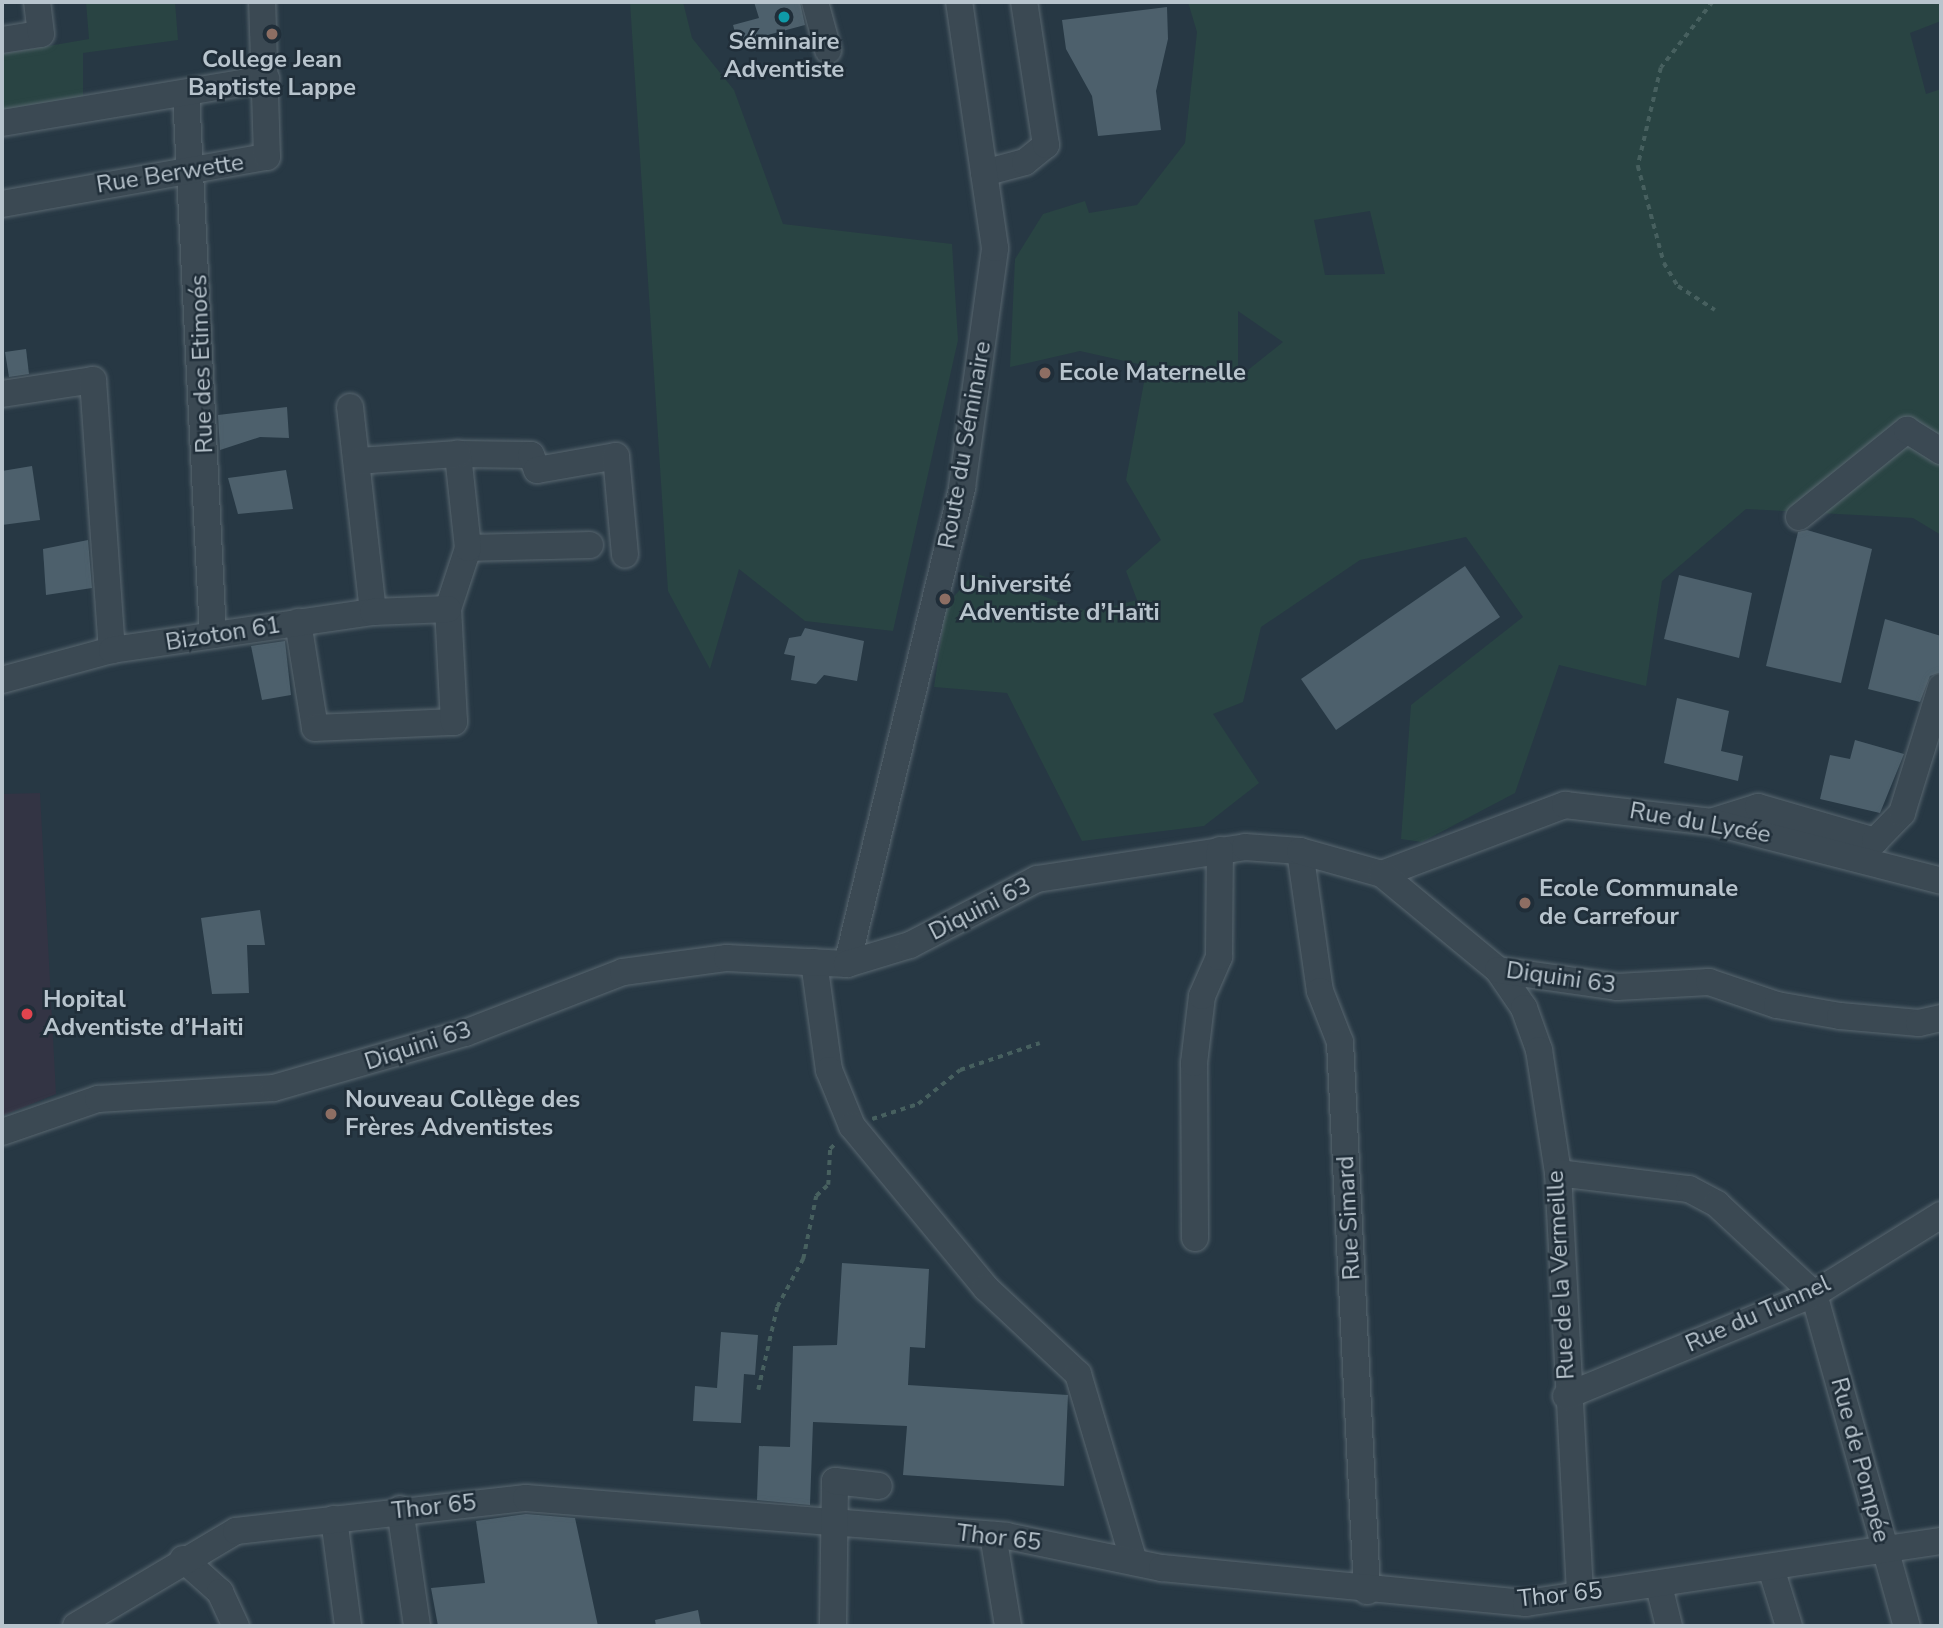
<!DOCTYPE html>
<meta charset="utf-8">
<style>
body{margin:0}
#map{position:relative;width:1943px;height:1628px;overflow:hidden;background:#273844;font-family:"Nunito Sans",sans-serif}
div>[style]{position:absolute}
.medical>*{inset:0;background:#333444}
.green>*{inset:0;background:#294443}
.building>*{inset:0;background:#4d606c}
.path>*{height:3.5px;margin-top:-1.75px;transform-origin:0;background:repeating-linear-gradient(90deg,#47605f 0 5px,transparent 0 10px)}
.roads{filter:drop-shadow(0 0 2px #596770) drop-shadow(0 0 2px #596770)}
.minor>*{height:26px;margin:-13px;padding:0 13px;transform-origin:13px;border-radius:13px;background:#3b4953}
.dots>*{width:19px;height:19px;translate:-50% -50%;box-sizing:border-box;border:4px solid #202e39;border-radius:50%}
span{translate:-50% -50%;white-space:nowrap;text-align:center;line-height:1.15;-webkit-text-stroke:5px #202e39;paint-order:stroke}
.poi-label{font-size:24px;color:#b8c4cd;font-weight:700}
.left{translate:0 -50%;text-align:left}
.street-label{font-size:24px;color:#b8c4cd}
.frame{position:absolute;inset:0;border:4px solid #b8c4cd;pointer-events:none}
</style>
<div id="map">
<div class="medical">
<i style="clip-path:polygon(40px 793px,56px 1094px,2px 1116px,2px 794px)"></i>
</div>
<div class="green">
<i style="clip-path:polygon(86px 2px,175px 2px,178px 40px,83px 53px,83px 106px,2px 118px,2px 54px,89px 39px)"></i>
<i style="clip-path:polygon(630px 2px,683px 2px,692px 38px,734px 90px,783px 224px,952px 244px,958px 340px,893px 631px,805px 621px,739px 569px,710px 669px,668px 591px)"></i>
<i style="clip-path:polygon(evenodd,1188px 2px,1941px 2px,1941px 21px,1910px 33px,1926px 94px,1941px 89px,1941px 535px,1913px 518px,1746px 509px,1662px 581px,1646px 686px,1559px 665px,1515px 793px,1422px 842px,1401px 839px,1411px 705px,1523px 617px,1466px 537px,1360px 560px,1261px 627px,1243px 702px,1213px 714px,1259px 783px,1204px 826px,1082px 841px,1007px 693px,934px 687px,946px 606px,974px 573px,1090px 612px,1137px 600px,1126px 571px,1161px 540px,1126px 480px,1147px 366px,1080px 351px,1010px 367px,1015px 259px,1043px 214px,1085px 201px,1089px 213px,1137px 205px,1185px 143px,1197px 32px,1188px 2px,1370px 211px,1385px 274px,1325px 275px,1314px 220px,1370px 211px,1188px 2px,1238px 311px,1283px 342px,1238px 378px,1238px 311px)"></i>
</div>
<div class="building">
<i style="clip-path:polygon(754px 2px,800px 2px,805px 25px,738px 43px,733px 25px,759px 18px)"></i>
<i style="clip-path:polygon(1167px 7px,1168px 39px,1156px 91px,1161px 130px,1098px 136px,1092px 96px,1066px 49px,1062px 20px)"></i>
<i style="clip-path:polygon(26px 349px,29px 374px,9px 377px,5px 352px)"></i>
<i style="clip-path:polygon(287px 407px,289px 438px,260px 437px,220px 450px,218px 415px)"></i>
<i style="clip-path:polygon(32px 466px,40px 520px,2px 525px,2px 471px)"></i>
<i style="clip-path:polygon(286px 470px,293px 509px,238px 514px,228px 478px)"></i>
<i style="clip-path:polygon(1807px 530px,1872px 549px,1841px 683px,1766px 666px,1798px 532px)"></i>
<i style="clip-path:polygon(88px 540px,92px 588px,46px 595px,43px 549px)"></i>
<i style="clip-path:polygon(1465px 566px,1500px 617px,1336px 730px,1301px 679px)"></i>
<i style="clip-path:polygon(1679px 575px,1752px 593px,1739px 658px,1664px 639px)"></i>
<i style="clip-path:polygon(1885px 619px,1941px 636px,1941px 672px,1930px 676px,1920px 702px,1868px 689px)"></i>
<i style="clip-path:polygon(805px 628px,864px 641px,857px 681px,824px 675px,816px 684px,791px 680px,795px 656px,784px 654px,789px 638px,801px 636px)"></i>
<i style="clip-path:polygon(285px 641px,291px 695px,262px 700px,251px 646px)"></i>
<i style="clip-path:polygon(1677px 698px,1729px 711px,1721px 751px,1743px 756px,1738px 781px,1664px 763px)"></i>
<i style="clip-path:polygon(1855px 740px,1904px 754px,1880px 813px,1820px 799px,1830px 755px,1850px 759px)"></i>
<i style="clip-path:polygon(260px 910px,265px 945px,247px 945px,249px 993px,212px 994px,201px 918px)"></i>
<i style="clip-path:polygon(842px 1263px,929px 1269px,925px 1348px,910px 1347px,908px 1385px,1068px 1395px,1064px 1486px,903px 1475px,907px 1426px,813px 1422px,810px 1505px,757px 1500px,759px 1446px,790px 1447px,793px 1346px,837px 1345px)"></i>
<i style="clip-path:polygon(721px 1332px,758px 1335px,755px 1375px,744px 1374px,741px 1423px,693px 1421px,695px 1386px,717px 1388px)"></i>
<i style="clip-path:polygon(526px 1514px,575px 1518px,598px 1626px,438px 1626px,431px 1588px,485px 1583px,476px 1521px)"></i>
<i style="clip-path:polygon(698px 1610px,701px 1626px,656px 1626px,655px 1620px)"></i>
</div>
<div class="path">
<i style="left:1713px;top:2px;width:84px;rotate:128.2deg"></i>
<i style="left:1661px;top:68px;width:101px;rotate:103.2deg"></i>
<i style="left:1638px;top:166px;width:100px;rotate:75deg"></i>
<i style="left:1664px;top:263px;width:27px;rotate:59deg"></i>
<i style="left:1678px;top:286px;width:44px;rotate:33deg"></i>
<i style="left:872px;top:1119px;width:48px;rotate:-18.1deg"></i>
<i style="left:918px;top:1104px;width:54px;rotate:-39deg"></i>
<i style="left:960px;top:1070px;width:84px;rotate:-18.6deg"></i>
<i style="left:758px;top:1390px;width:85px;rotate:-77.1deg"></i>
<i style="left:777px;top:1307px;width:55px;rotate:-61.6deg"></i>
<i style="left:803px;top:1259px;width:64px;rotate:-78.3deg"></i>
<i style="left:816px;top:1196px;width:16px;rotate:-43deg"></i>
<i style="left:828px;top:1185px;width:36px;rotate:-87deg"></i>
<i style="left:830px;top:1149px;width:10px;rotate:-45deg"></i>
</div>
<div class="roads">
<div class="minor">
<i style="left:815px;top:2px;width:50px;rotate:74.8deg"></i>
<i style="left:2px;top:40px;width:39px;rotate:-9deg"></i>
<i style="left:41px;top:34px;width:32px;rotate:-97deg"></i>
<i style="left:186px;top:93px;width:543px;rotate:87.15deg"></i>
<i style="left:2px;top:123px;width:268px;rotate:-9.5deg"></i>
<i style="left:984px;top:173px;width:42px;rotate:-15deg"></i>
<i style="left:1025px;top:162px;width:27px;rotate:-39deg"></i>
<i style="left:1046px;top:145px;width:145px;rotate:-98.7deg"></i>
<i style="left:2px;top:204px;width:269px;rotate:-10.1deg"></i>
<i style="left:267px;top:157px;width:155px;rotate:-91.8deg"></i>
<i style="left:2px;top:394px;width:92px;rotate:-8.7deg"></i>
<i style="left:93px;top:380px;width:271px;rotate:86deg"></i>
<i style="left:350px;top:407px;width:206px;rotate:83.6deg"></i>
<i style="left:458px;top:454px;width:73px;rotate:0.8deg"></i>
<i style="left:531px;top:455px;width:16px;rotate:68deg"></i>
<i style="left:537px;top:470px;width:80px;rotate:-10deg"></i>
<i style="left:616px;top:456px;width:99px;rotate:84.8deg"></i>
<i style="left:1799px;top:517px;width:139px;rotate:-38.9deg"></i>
<i style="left:1907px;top:430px;width:40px;rotate:32deg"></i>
<i style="left:468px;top:548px;width:122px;rotate:-1.4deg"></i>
<i style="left:298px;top:622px;width:107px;rotate:80.9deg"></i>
<i style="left:315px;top:728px;width:139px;rotate:-2.5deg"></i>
<i style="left:454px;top:722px;width:113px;rotate:-93deg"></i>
<i style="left:448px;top:609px;width:64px;rotate:-71.8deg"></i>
<i style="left:468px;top:548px;width:95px;rotate:-96.1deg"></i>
<i style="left:458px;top:454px;width:100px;rotate:176deg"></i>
<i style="left:2px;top:680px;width:114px;rotate:-15.3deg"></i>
<i style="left:112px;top:650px;width:264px;rotate:-8.3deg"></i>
<i style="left:373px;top:612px;width:75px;rotate:-2.3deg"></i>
<i style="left:1714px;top:821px;width:46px;rotate:-17.7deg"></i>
<i style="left:1758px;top:807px;width:122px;rotate:16.2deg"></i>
<i style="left:1875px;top:841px;width:39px;rotate:-46deg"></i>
<i style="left:1902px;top:813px;width:132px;rotate:-72.8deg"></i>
<i style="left:1300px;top:851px;width:141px;rotate:81.9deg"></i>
<i style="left:1320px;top:991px;width:55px;rotate:68.6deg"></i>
<i style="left:1340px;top:1042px;width:550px;rotate:87.18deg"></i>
<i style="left:1382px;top:874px;width:196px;rotate:-20.7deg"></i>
<i style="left:1565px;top:805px;width:148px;rotate:6.6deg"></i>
<i style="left:1712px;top:822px;width:236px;rotate:14.4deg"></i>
<i style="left:814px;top:962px;width:109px;rotate:82.1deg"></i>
<i style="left:829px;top:1070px;width:61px;rotate:67.7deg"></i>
<i style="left:852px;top:1126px;width:210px;rotate:50.4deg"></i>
<i style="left:986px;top:1288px;width:126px;rotate:43.1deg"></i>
<i style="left:1078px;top:1374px;width:196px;rotate:73.4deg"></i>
<i style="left:847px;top:964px;width:491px;rotate:-76.4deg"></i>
<i style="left:962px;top:487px;width:241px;rotate:-82.1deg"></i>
<i style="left:995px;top:248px;width:249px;rotate:-98.3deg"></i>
<i style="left:1498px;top:970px;width:46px;rotate:55.6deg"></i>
<i style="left:1524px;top:1008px;width:45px;rotate:70.3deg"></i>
<i style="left:1539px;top:1050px;width:124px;rotate:81.2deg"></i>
<i style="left:1558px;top:1173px;width:419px;rotate:87deg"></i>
<i style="left:2px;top:1132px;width:102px;rotate:-19deg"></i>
<i style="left:98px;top:1099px;width:176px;rotate:-3.6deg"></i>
<i style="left:274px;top:1088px;width:199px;rotate:-16.1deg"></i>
<i style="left:465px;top:1033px;width:169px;rotate:-21.1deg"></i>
<i style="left:623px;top:972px;width:105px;rotate:-7.7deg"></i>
<i style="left:727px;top:958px;width:120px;rotate:2.9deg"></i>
<i style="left:847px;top:964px;width:66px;rotate:-16.8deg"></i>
<i style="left:910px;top:945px;width:143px;rotate:-27.5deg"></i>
<i style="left:1037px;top:879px;width:210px;rotate:-8.7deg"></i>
<i style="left:1245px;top:847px;width:55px;rotate:4.2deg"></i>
<i style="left:1300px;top:851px;width:85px;rotate:15.7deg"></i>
<i style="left:1382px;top:874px;width:151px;rotate:39.6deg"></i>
<i style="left:1498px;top:970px;width:120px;rotate:8.1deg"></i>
<i style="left:1617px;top:987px;width:92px;rotate:-3.1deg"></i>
<i style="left:1709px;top:982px;width:72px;rotate:18.7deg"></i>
<i style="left:1777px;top:1005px;width:64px;rotate:9.9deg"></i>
<i style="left:1840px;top:1016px;width:79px;rotate:5.1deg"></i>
<i style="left:1919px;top:1023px;width:23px;rotate:-13deg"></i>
<i style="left:1558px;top:1173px;width:132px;rotate:7deg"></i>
<i style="left:1689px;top:1189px;width:32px;rotate:28deg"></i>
<i style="left:1717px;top:1204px;width:132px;rotate:42.9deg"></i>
<i style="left:1814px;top:1294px;width:345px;rotate:74.4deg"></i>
<i style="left:1195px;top:1238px;width:175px;rotate:-90.3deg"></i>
<i style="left:1194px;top:1063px;width:67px;rotate:-83.2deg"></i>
<i style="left:1202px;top:996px;width:43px;rotate:-66.4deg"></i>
<i style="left:1219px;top:957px;width:107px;rotate:-89.5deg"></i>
<i style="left:1566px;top:1396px;width:268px;rotate:-22.4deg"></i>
<i style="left:1814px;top:1294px;width:150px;rotate:-31.9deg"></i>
<i style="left:400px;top:1509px;width:118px;rotate:81.7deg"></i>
<i style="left:334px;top:1519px;width:108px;rotate:82.5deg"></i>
<i style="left:993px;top:1535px;width:92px;rotate:80.6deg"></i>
<i style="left:183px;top:1559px;width:50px;rotate:41.7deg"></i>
<i style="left:220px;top:1592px;width:38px;rotate:65deg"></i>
<i style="left:1771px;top:1568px;width:61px;rotate:72.8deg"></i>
<i style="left:1659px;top:1586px;width:41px;rotate:76deg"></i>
<i style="left:76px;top:1626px;width:186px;rotate:-30.7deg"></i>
<i style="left:236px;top:1531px;width:292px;rotate:-6.5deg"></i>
<i style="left:526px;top:1498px;width:482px;rotate:4.5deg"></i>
<i style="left:1007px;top:1536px;width:158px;rotate:11.7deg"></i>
<i style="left:1162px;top:1568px;width:366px;rotate:5.5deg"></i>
<i style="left:1526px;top:1603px;width:420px;rotate:-8.5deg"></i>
<i style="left:833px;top:1626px;width:145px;rotate:-89.2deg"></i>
<i style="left:835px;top:1481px;width:44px;rotate:6.5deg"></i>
</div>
</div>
<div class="dots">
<i style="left:784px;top:17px;background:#0f9aa8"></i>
<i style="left:272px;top:34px;background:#8d6e63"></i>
<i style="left:1045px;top:373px;background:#8d6e63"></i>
<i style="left:945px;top:599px;background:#8d6e63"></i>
<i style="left:1525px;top:903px;background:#8d6e63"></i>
<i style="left:27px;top:1014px;background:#e0444e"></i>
<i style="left:331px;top:1114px;background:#8d6e63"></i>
</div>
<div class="poi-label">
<span style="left:784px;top:56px">Séminaire<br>Adventiste</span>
<span style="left:272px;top:74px">College Jean<br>Baptiste Lappe</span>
<span class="left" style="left:1059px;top:373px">Ecole Maternelle</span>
<span class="left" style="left:959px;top:599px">Université<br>Adventiste d’Haïti</span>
<span class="left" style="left:1539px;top:903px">Ecole Communale<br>de Carrefour</span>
<span class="left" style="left:43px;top:1014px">Hopital<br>Adventiste d’Haiti</span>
<span class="left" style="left:345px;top:1114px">Nouveau Collège des<br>Frères Adventistes</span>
</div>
<div class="street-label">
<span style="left:170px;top:174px;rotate:-9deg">Rue Berwette</span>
<span style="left:202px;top:364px;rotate:-92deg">Rue des Etimoés</span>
<span style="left:965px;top:445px;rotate:-80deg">Route du Séminaire</span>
<span style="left:223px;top:634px;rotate:-9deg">Bizoton 61</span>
<span style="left:1700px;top:823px;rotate:10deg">Rue du Lycée</span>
<span style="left:980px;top:909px;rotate:-27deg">Diquini 63</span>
<span style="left:1561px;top:978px;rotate:8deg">Diquini 63</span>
<span style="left:418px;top:1046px;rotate:-18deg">Diquini 63</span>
<span style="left:1349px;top:1218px;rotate:-93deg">Rue Simard</span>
<span style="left:1561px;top:1275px;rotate:-93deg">Rue de la Vermeille</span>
<span style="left:1758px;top:1314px;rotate:-24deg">Rue du Tunnel</span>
<span style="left:1860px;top:1460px;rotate:75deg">Rue de Pompée</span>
<span style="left:434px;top:1507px;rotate:-6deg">Thor 65</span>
<span style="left:999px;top:1538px;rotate:7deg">Thor 65</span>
<span style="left:1560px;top:1595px;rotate:-6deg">Thor 65</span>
</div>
<div class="frame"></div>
</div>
